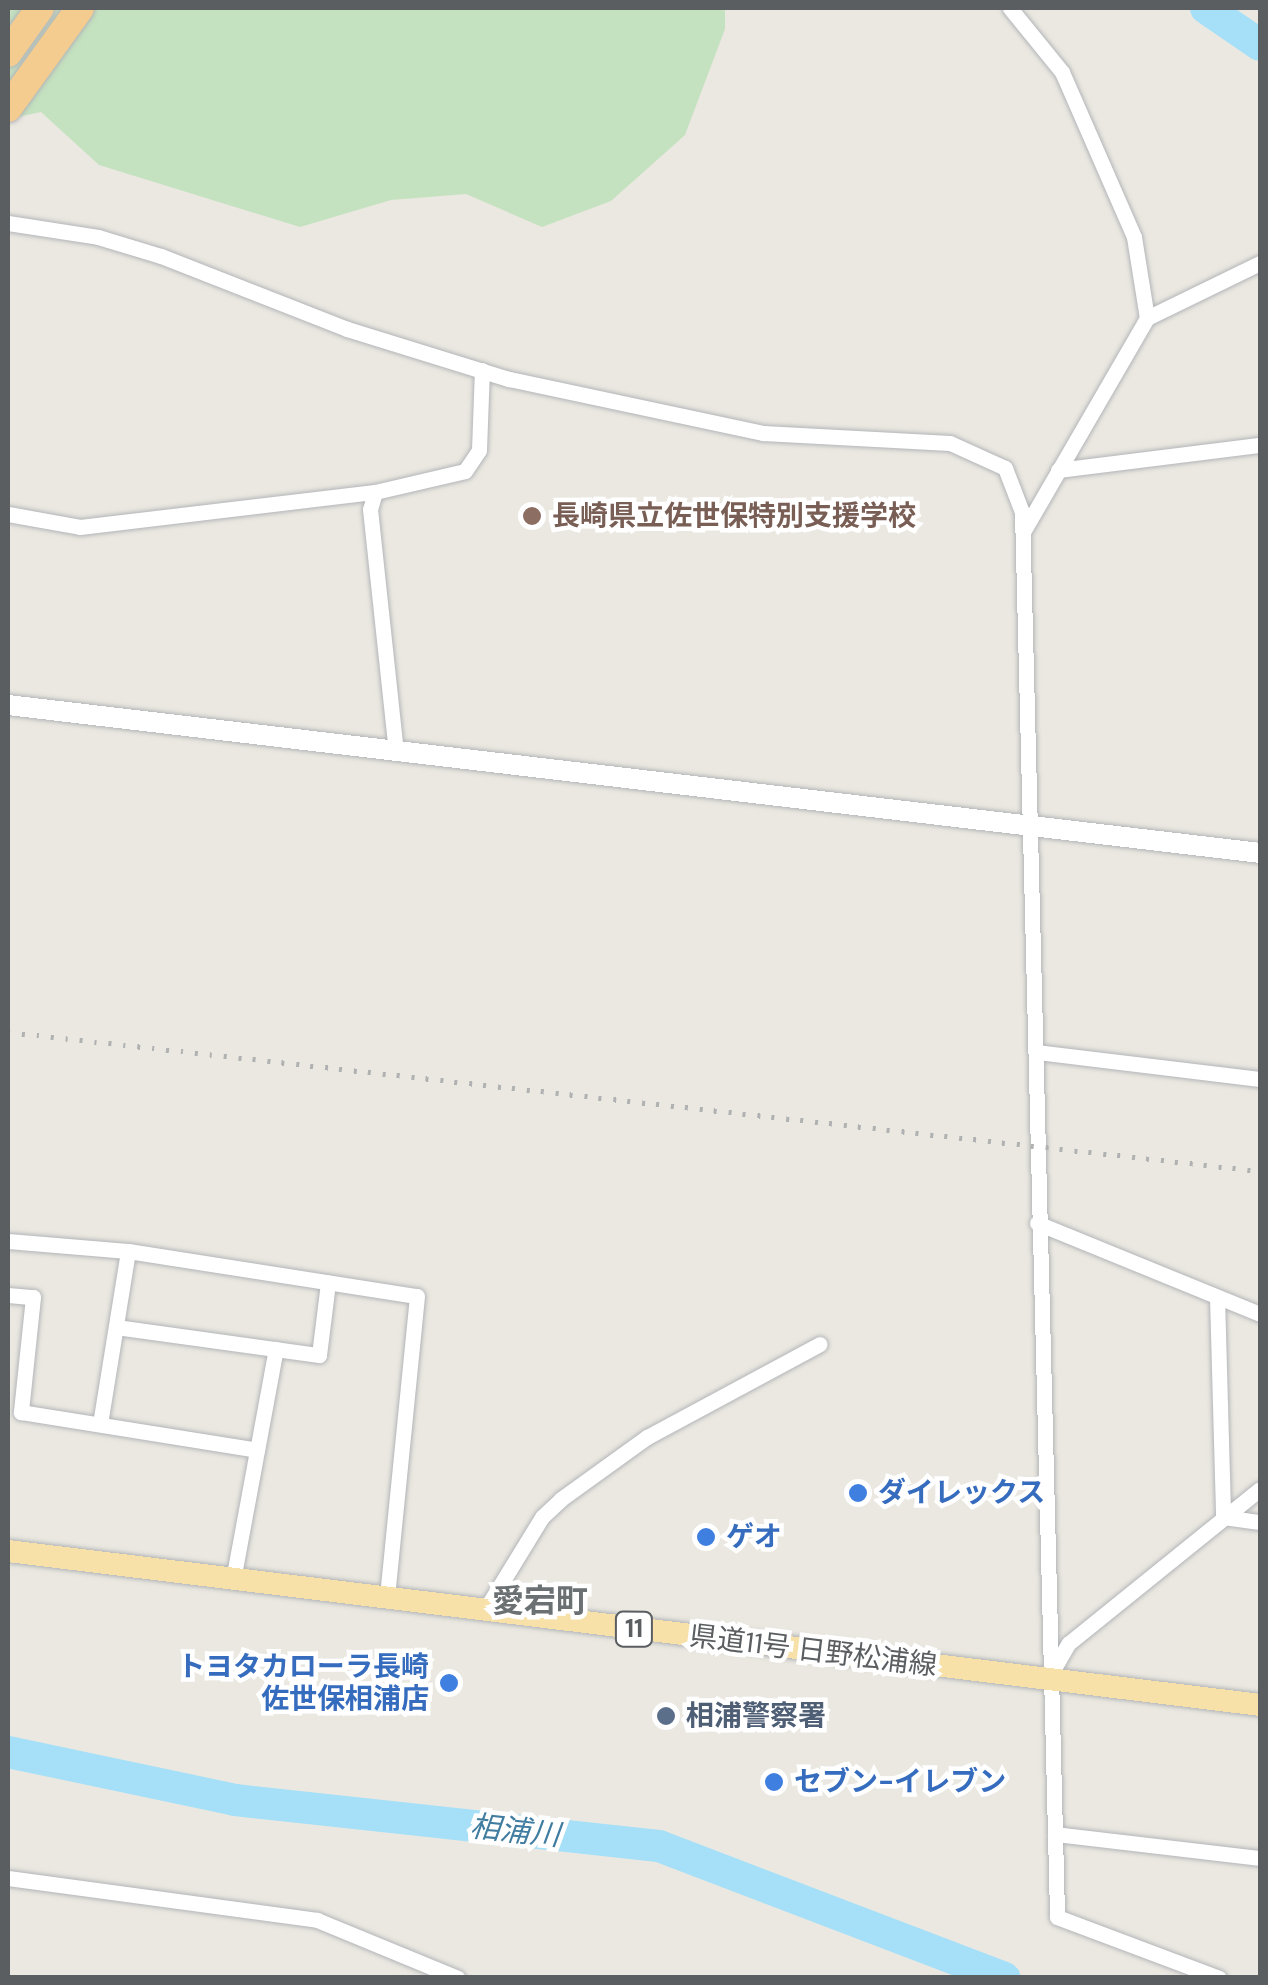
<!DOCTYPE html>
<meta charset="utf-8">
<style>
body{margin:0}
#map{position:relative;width:1268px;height:1985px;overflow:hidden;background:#ebe8e1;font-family:"DM Sans","Noto Sans JP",sans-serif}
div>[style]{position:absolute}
.green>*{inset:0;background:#c4e2bf}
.river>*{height:32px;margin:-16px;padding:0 16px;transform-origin:16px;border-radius:16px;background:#a5e0f8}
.roads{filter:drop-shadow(0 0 2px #b2b5b8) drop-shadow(0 0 2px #b2b5b8)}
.street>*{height:15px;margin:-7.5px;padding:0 7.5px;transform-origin:7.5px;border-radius:7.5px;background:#fff}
.secondary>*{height:20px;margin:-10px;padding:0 10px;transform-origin:10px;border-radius:10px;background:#fff}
.primary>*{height:22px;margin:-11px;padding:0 11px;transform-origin:11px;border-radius:11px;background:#f8e0a9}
.highway>*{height:28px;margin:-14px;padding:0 14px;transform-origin:14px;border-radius:14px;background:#f4cc8f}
.rail>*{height:5px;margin-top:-2.5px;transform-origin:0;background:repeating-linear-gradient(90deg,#b0b1b1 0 2.5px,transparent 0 14.5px)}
.dots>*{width:28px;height:28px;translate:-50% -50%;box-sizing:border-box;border:5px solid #fff;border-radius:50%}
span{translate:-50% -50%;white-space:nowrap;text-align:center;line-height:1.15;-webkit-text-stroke:9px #fff;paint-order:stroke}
.shield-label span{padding:2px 8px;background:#fff;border:2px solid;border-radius:8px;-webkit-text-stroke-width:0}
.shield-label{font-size:25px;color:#5a5e61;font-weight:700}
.education-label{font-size:28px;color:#785e54;font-weight:700}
.left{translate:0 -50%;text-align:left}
.shop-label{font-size:28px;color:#366cbe;font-weight:700}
.right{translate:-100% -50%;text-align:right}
.street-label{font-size:28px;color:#5a5e61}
.service-label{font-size:28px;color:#4e5e75;font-weight:700}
.water-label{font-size:30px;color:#417da0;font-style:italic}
.quarter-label{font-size:32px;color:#6b7073;font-weight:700}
.frame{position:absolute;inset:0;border:10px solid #5a5e61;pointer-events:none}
</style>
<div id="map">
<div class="green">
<i style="clip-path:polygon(8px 8px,725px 8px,725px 29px,685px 135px,611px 201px,542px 227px,466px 194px,391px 200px,300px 227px,99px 165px,41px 112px,8px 119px)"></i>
</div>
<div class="river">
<i style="left:1206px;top:8px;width:65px;rotate:34.4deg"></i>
<i style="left:8px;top:1752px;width:232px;rotate:11.9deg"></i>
<i style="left:235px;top:1800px;width:426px;rotate:6.2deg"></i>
<i style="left:659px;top:1846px;width:370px;rotate:20.9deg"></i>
</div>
<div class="roads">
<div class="street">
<i style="left:1010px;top:8px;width:82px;rotate:50.9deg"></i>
<i style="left:1062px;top:72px;width:180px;rotate:66.4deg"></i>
<i style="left:1134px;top:237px;width:82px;rotate:80.9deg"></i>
<i style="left:8px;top:223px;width:91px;rotate:8.8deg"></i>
<i style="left:98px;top:237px;width:66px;rotate:16.8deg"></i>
<i style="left:161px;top:256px;width:200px;rotate:21.4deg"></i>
<i style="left:347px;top:329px;width:170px;rotate:17.2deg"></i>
<i style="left:509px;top:379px;width:260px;rotate:12deg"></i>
<i style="left:763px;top:433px;width:187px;rotate:3.1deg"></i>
<i style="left:950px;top:443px;width:60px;rotate:24.4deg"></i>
<i style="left:1005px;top:468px;width:47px;rotate:68.9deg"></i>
<i style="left:1022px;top:512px;width:1405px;rotate:88.57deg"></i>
<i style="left:1057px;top:1917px;width:173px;rotate:20.6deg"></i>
<i style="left:1058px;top:470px;width:204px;rotate:-7.1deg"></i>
<i style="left:375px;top:492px;width:18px;rotate:106deg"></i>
<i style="left:370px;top:509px;width:243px;rotate:83.9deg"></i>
<i style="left:8px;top:514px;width:73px;rotate:10.2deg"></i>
<i style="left:80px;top:527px;width:297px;rotate:-6.8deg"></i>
<i style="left:375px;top:492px;width:92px;rotate:-13.1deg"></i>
<i style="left:465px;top:471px;width:25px;rotate:-56deg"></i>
<i style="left:479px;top:450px;width:80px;rotate:-87.9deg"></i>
<i style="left:1023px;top:532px;width:247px;rotate:-59.9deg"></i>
<i style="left:1147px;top:318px;width:126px;rotate:-26deg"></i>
<i style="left:1037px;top:1052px;width:225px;rotate:6.9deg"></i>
<i style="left:1037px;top:1223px;width:241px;rotate:22.2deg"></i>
<i style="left:8px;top:1241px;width:120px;rotate:4.8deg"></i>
<i style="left:128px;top:1251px;width:292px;rotate:8.9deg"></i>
<i style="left:417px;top:1296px;width:301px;rotate:95.7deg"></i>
<i style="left:8px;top:1295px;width:25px;rotate:5deg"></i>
<i style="left:33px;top:1297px;width:116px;rotate:96deg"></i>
<i style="left:21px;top:1412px;width:239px;rotate:9.1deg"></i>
<i style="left:1217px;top:1297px;width:220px;rotate:88.4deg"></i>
<i style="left:116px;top:1327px;width:205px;rotate:7.9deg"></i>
<i style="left:319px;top:1355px;width:73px;rotate:-82.9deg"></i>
<i style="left:100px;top:1424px;width:175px;rotate:-80.8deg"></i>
<i style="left:1223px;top:1517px;width:37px;rotate:8deg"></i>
<i style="left:233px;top:1580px;width:235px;rotate:-79.5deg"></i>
<i style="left:485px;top:1610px;width:109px;rotate:-58.5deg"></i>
<i style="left:542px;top:1517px;width:26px;rotate:-43deg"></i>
<i style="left:561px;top:1499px;width:106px;rotate:-35.8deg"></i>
<i style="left:647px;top:1437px;width:196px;rotate:-28.3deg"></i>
<i style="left:1049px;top:1677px;width:39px;rotate:-60deg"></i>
<i style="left:1069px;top:1643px;width:245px;rotate:-38.9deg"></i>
<i style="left:1055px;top:1834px;width:206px;rotate:6.7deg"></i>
<i style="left:8px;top:1878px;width:312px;rotate:7.7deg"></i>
<i style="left:317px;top:1920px;width:152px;rotate:22.4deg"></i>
</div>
<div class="secondary">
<i style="left:8px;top:705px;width:1261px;rotate:6.74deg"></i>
</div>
<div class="primary">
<i style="left:8px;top:1551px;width:1261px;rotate:7.01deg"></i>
</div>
<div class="highway">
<i style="left:8px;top:53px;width:55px;rotate:-54.6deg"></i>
<i style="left:8px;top:108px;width:123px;rotate:-54.2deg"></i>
</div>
</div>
<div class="rail">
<i style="left:8px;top:1032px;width:1260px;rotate:6.34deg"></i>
</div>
<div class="dots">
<i style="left:532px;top:516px;background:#8d6e63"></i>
<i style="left:858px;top:1493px;background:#3f7fe0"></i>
<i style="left:706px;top:1537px;background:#3f7fe0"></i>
<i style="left:449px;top:1683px;background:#3f7fe0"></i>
<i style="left:666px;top:1716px;background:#5c6f8a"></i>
<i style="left:774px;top:1782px;background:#3f7fe0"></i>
</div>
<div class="shield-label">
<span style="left:634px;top:1629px">11</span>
</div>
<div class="education-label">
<span class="left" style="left:552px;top:516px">長崎県立佐世保特別支援学校</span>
</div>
<div class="shop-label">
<span class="left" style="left:878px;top:1493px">ダイレックス</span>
<span class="left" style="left:726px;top:1537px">ゲオ</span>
<span class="right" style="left:429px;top:1683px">トヨタカローラ長崎<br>佐世保相浦店</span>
<span class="left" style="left:794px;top:1782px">セブン-イレブン</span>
</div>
<div class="street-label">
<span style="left:813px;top:1651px;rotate:7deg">県道11号 日野松浦線</span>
</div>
<div class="service-label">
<span class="left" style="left:686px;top:1716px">相浦警察署</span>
</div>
<div class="water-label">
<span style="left:515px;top:1831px;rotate:6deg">相浦川</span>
</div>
<div class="quarter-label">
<span style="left:540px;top:1601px">愛宕町</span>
</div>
<div class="frame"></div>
</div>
